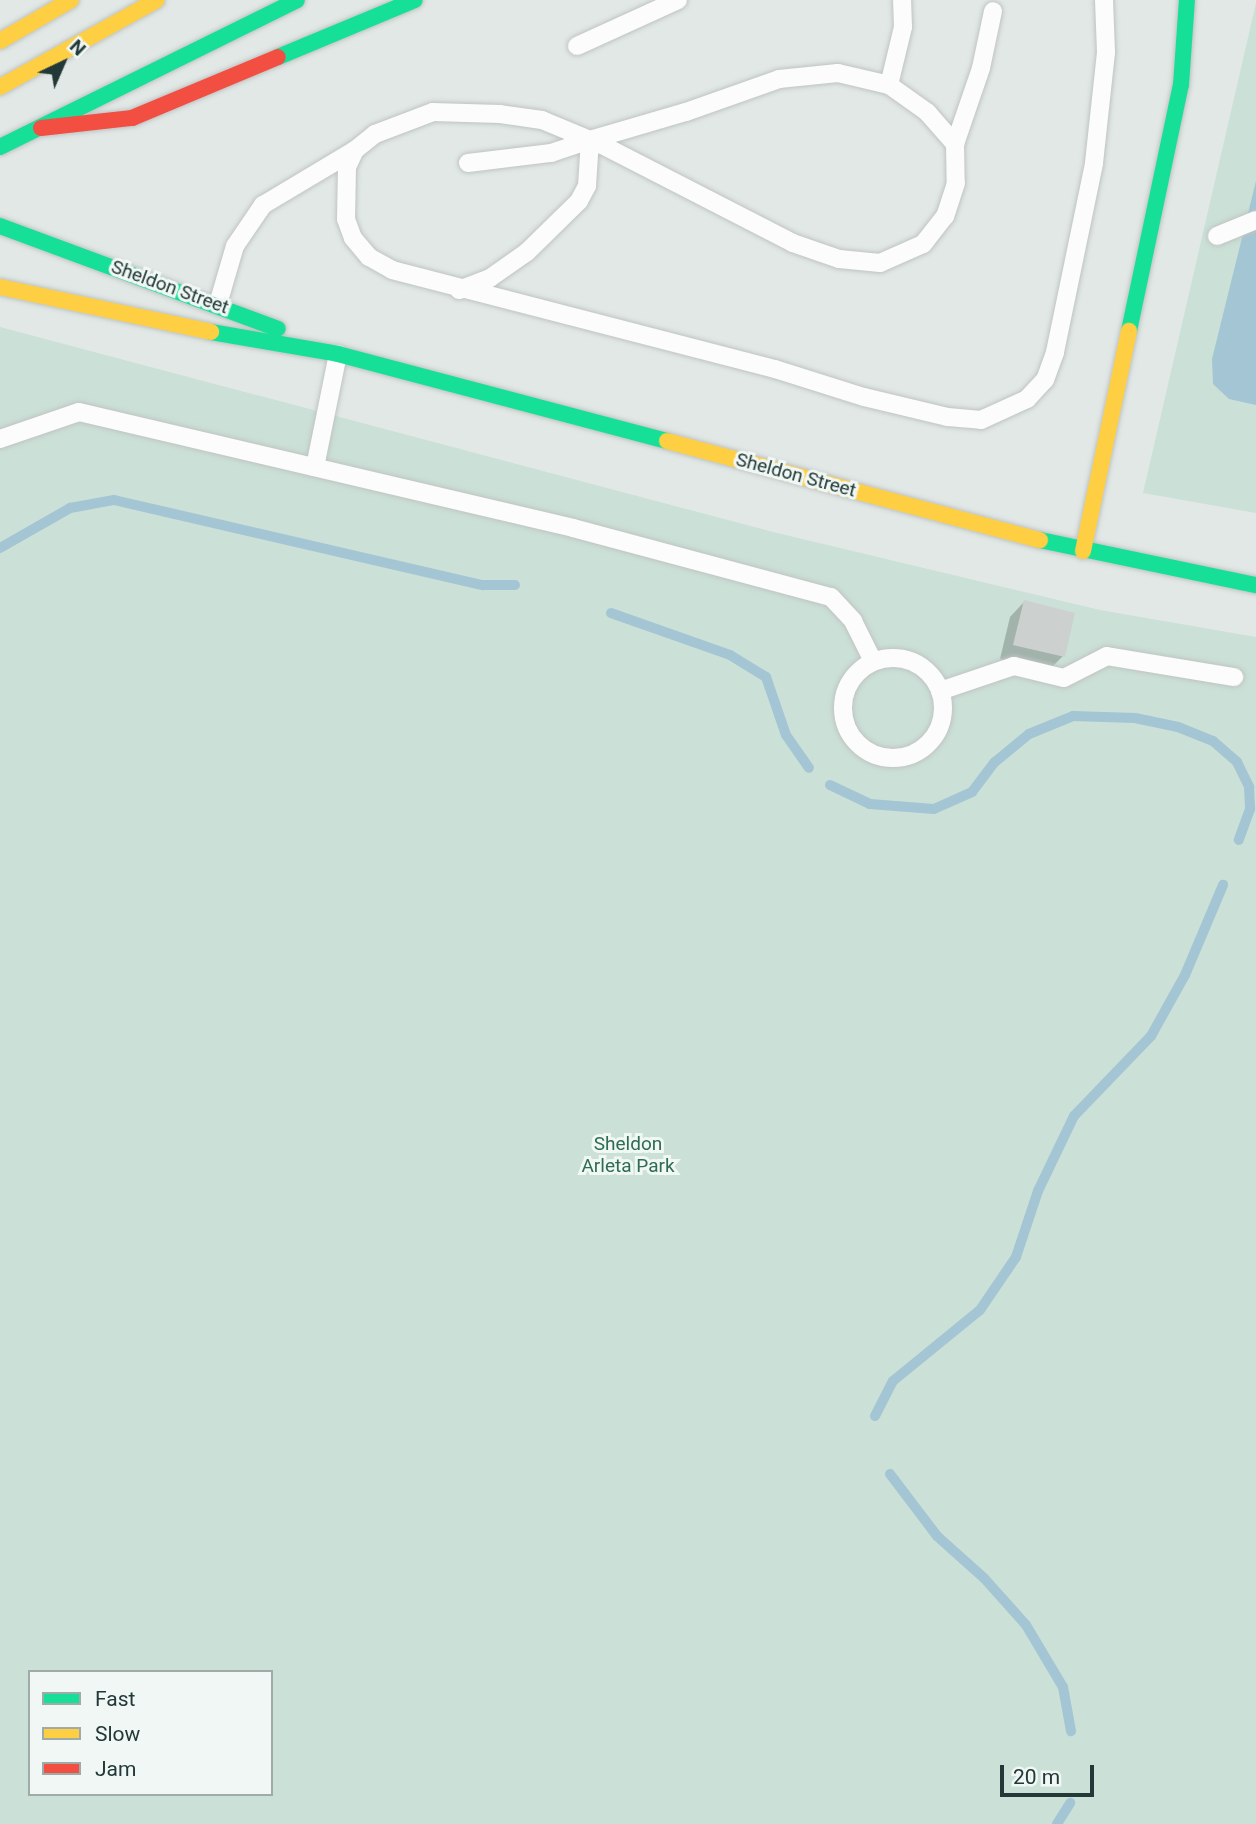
<!DOCTYPE html>
<style>
body{margin:0}
#map{position:relative;width:1256px;height:1824px;overflow:hidden;background:#e2e8e6;font-family:Roboto,sans-serif}
div>[style]{position:absolute}
.green>*{inset:0;background:#cbe0d6}
.water>*{inset:0;background:#a4c5d4}
.shadow>*{inset:0;background:#0003}
.stream>*{height:10px;margin:-5px;padding:0 5px;transform-origin:5px;border-radius:5px;background:#a4c5d4}
.building>*{inset:0;background:#ccd1d0}
.roads{filter:drop-shadow(0 0 2px #bfc4c3) drop-shadow(0 0 2px #bfc4c3)}
.lane>*{height:18px;margin:-9px;padding:0 9px;transform-origin:9px;border-radius:9px;background:#fbfcfb}
.lane>.ring{margin:-9px;padding:0;box-sizing:content-box;background:none;border:18px solid #fbfcfb;border-radius:50%}
.fast>*{height:16px;margin:-8px;padding:0 8px;transform-origin:8px;border-radius:8px;background:#16e098}
.slow>*{height:16px;margin:-8px;padding:0 8px;transform-origin:8px;border-radius:8px;background:#ffcf43}
.jam>*{height:16px;margin:-8px;padding:0 8px;transform-origin:8px;border-radius:8px;background:#f24e42}
span{translate:-50% -50%;white-space:nowrap;text-align:center;line-height:1.15;-webkit-text-stroke:6px #f0f7f4;paint-order:stroke}
.street-label{font-size:19px;color:#223937}
.park-label{font-size:19px;color:#2e6d52}
.legend{position:absolute;left:28px;top:1670px;width:245px;height:126px;box-sizing:border-box;background:#f0f7f4;border:2px solid #9eaba8;margin:0;padding:9px 12px;list-style:none;font-size:21px;color:#223937}
.legend li{display:flex;align-items:center;gap:14px;height:35px}
.legend b{width:35px;border:2px solid #9eaba8}
.north{position:absolute;left:28px;top:28px;width:70px;height:70px;-webkit-text-stroke:5px #f0f7f4;paint-order:stroke;rotate:44deg;font-size:19px;font-weight:700;line-height:28px;text-align:center;color:#223937}
.north::after{content:'';display:block;margin:auto;width:24px;height:32px;background:#223937;clip-path:polygon(50% 0,100% 100%,50% 72%,0 100%)}
.scale{position:absolute;left:1000px;top:1765px;width:94px;height:32px;box-sizing:border-box;border:4px solid #223937;border-top:0;padding-left:9px;font-size:21px;line-height:24px;white-space:nowrap;color:#223937;-webkit-text-stroke:5px #f0f7f4;paint-order:stroke}
</style>
<div id="map">
<div class="green">
<i style="clip-path:polygon(1256px 3px,1256px 513px,1143px 493px)"></i>
<i style="clip-path:polygon(evenodd,0 327px,773px 532px,1100px 610px,1256px 637px,1256px 1824px,0 1824px,0 327px,30px 1672px,271px 1672px,271px 1794px,30px 1794px,30px 1672px)"></i>
</div>
<div class="water">
<i style="clip-path:polygon(1256px 181px,1256px 405px,1229px 399px,1213px 384px,1212px 359px)"></i>
</div>
<div class="shadow">
<i style="clip-path:polygon(1024px 602px,1063px 656px,1049px 670px,1000px 659px,1010px 617px)"></i>
</div>
<div class="stream">
<i style="left:0;top:548px;width:81px;rotate:-29.7deg"></i>
<i style="left:70px;top:508px;width:45px;rotate:-10.3deg"></i>
<i style="left:114px;top:500px;width:379px;rotate:13deg"></i>
<i style="left:483px;top:585px;width:32px"></i>
<i style="left:611px;top:613px;width:126px;rotate:19.4deg"></i>
<i style="left:730px;top:655px;width:42px;rotate:31.4deg"></i>
<i style="left:766px;top:677px;width:61px;rotate:71deg"></i>
<i style="left:786px;top:735px;width:40px;rotate:55.1deg"></i>
<i style="left:830px;top:785px;width:44px;rotate:25.4deg"></i>
<i style="left:870px;top:804px;width:64px;rotate:4.5deg"></i>
<i style="left:934px;top:809px;width:42px;rotate:-24.1deg"></i>
<i style="left:972px;top:792px;width:38px;rotate:-53deg"></i>
<i style="left:995px;top:762px;width:44px;rotate:-39.5deg"></i>
<i style="left:1029px;top:734px;width:48px;rotate:-22.2deg"></i>
<i style="left:1073px;top:716px;width:62px;rotate:1.8deg"></i>
<i style="left:1135px;top:718px;width:44px;rotate:11.8deg"></i>
<i style="left:1178px;top:727px;width:38px;rotate:22deg"></i>
<i style="left:1213px;top:741px;width:32px;rotate:41deg"></i>
<i style="left:1237px;top:762px;width:28px;rotate:64deg"></i>
<i style="left:1249px;top:787px;width:22px;rotate:87deg"></i>
<i style="left:1250px;top:809px;width:33px;rotate:110deg"></i>
<i style="left:875px;top:1416px;width:39px;rotate:-63deg"></i>
<i style="left:893px;top:1381px;width:112px;rotate:-39.2deg"></i>
<i style="left:980px;top:1310px;width:64px;rotate:-55.8deg"></i>
<i style="left:1016px;top:1257px;width:70px;rotate:-71.6deg"></i>
<i style="left:1038px;top:1191px;width:83px;rotate:-64.4deg"></i>
<i style="left:1074px;top:1116px;width:111px;rotate:-46.1deg"></i>
<i style="left:1151px;top:1036px;width:70px;rotate:-60.9deg"></i>
<i style="left:1185px;top:975px;width:98px;rotate:-67.1deg"></i>
<i style="left:890px;top:1474px;width:78px;rotate:52.8deg"></i>
<i style="left:937px;top:1536px;width:63px;rotate:41.8deg"></i>
<i style="left:984px;top:1578px;width:63px;rotate:48.2deg"></i>
<i style="left:1026px;top:1625px;width:72px;rotate:59.2deg"></i>
<i style="left:1063px;top:1687px;width:45px;rotate:79.7deg"></i>
<i style="left:1057px;top:1824px;width:25px;rotate:-58deg"></i>
</div>
<div class="building">
<i style="clip-path:polygon(1024px 600px,1075px 613px,1065px 657px,1013px 645px)"></i>
</div>
<div class="roads">
<div class="lane">
<i style="left:577px;top:46px;width:111px;rotate:-24.5deg"></i>
<i style="left:889px;top:85px;width:60px;rotate:-76.4deg"></i>
<i style="left:903px;top:27px;width:27px;rotate:-92deg"></i>
<i style="left:955px;top:144px;width:80px;rotate:-71.1deg"></i>
<i style="left:981px;top:68px;width:58px;rotate:-78.1deg"></i>
<i style="left:468px;top:163px;width:84px;rotate:-6.9deg"></i>
<i style="left:551px;top:153px;width:41px;rotate:-18.4deg"></i>
<i style="left:590px;top:140px;width:100px;rotate:-16.3deg"></i>
<i style="left:686px;top:112px;width:99px;rotate:-19.5deg"></i>
<i style="left:779px;top:79px;width:59px;rotate:-5.8deg"></i>
<i style="left:838px;top:73px;width:52px;rotate:13.2deg"></i>
<i style="left:889px;top:85px;width:47px;rotate:35.4deg"></i>
<i style="left:927px;top:112px;width:43px;rotate:48.8deg"></i>
<i style="left:955px;top:144px;width:39px;rotate:89deg"></i>
<i style="left:956px;top:183px;width:35px;rotate:108deg"></i>
<i style="left:945px;top:216px;width:36px;rotate:128deg"></i>
<i style="left:923px;top:244px;width:47px;rotate:156.2deg"></i>
<i style="left:880px;top:263px;width:41px;rotate:-174.4deg"></i>
<i style="left:839px;top:259px;width:49px;rotate:-160.8deg"></i>
<i style="left:793px;top:243px;width:215px;rotate:-152.8deg"></i>
<i style="left:602px;top:145px;width:65px;rotate:-157.4deg"></i>
<i style="left:542px;top:120px;width:42px;rotate:-171.9deg"></i>
<i style="left:500px;top:114px;width:67px;rotate:-178.3deg"></i>
<i style="left:433px;top:112px;width:62px;rotate:159.2deg"></i>
<i style="left:375px;top:134px;width:26px;rotate:141deg"></i>
<i style="left:355px;top:150px;width:19px;rotate:115deg"></i>
<i style="left:347px;top:167px;width:52px;rotate:91.1deg"></i>
<i style="left:346px;top:219px;width:20px;rotate:70deg"></i>
<i style="left:353px;top:238px;width:25px;rotate:50deg"></i>
<i style="left:369px;top:257px;width:26px;rotate:29deg"></i>
<i style="left:392px;top:270px;width:396px;rotate:14.5deg"></i>
<i style="left:775px;top:369px;width:93px;rotate:17.5deg"></i>
<i style="left:864px;top:397px;width:86px;rotate:13.4deg"></i>
<i style="left:948px;top:417px;width:33px;rotate:5deg"></i>
<i style="left:981px;top:420px;width:51px;rotate:-24.5deg"></i>
<i style="left:1027px;top:399px;width:26px;rotate:-47deg"></i>
<i style="left:1045px;top:380px;width:30px;rotate:-70deg"></i>
<i style="left:1055px;top:352px;width:193px;rotate:-78.3deg"></i>
<i style="left:1094px;top:163px;width:112px;rotate:-83.8deg"></i>
<i style="left:1106px;top:52px;width:52px;rotate:-92.2deg"></i>
<i style="left:1217px;top:236px;width:42px;rotate:-22.3deg"></i>
<i style="left:459px;top:290px;width:33px;rotate:-21deg"></i>
<i style="left:490px;top:278px;width:45px;rotate:-35.1deg"></i>
<i style="left:527px;top:252px;width:73px;rotate:-44.4deg"></i>
<i style="left:579px;top:201px;width:17px;rotate:-62deg"></i>
<i style="left:587px;top:186px;width:46px;rotate:-86.3deg"></i>
<i style="left:218px;top:304px;width:60px;rotate:-73.7deg"></i>
<i style="left:235px;top:246px;width:50px;rotate:-55.7deg"></i>
<i style="left:263px;top:205px;width:107px;rotate:-30.9deg"></i>
<i style="left:0;top:439px;width:83px;rotate:-18.9deg"></i>
<i style="left:79px;top:412px;width:507px;rotate:13.21deg"></i>
<i style="left:573px;top:528px;width:267px;rotate:15deg"></i>
<i style="left:831px;top:597px;width:33px;rotate:47deg"></i>
<i style="left:853px;top:621px;width:45px;rotate:63.4deg"></i>
<i style="left:315px;top:467px;width:115px;rotate:-78.5deg"></i>
<i class="ring" style="left:843px;top:658px;width:82px;height:82px"></i>
<i style="left:940px;top:691px;width:78px;rotate:-18.7deg"></i>
<i style="left:1014px;top:666px;width:51px;rotate:13.5deg"></i>
<i style="left:1064px;top:678px;width:48px;rotate:-27.1deg"></i>
<i style="left:1107px;top:656px;width:129px;rotate:9.4deg"></i>
</div>
<div class="fast">
<i style="left:278px;top:57px;width:148px;rotate:-22.6deg"></i>
<i style="left:0;top:147px;width:331px;rotate:-26.3deg"></i>
<i style="left:0;top:226px;width:296px;rotate:20.3deg"></i>
<i style="left:1129px;top:331px;width:251px;rotate:-78.1deg"></i>
<i style="left:1181px;top:85px;width:85px;rotate:-86deg"></i>
<i style="left:211px;top:332px;width:129px;rotate:9.8deg"></i>
<i style="left:338px;top:354px;width:340px;rotate:14.8deg"></i>
<i style="left:1040px;top:540px;width:221px;rotate:11.8deg"></i>
</div>
<div class="slow">
<i style="left:0;top:41px;width:82px;rotate:-30deg"></i>
<i style="left:0;top:87px;width:179px;rotate:-29deg"></i>
<i style="left:0;top:287px;width:216px;rotate:12deg"></i>
<i style="left:667px;top:441px;width:386px;rotate:14.9deg"></i>
<i style="left:1083px;top:551px;width:225px;rotate:-78.2deg"></i>
</div>
<div class="jam">
<i style="left:41px;top:128px;width:92px;rotate:-6.3deg"></i>
<i style="left:132px;top:118px;width:158px;rotate:-22.7deg"></i>
</div>
</div>
<div class="street-label">
<span style="left:170px;top:287px;rotate:20deg">Sheldon Street</span>
<span style="left:796px;top:475px;rotate:15deg">Sheldon Street</span>
</div>
<div class="park-label">
<span style="left:628px;top:1155px">Sheldon<br>Arleta Park</span>
</div>
<ul class="legend">
<li><b style="height:9px;background:#16e098"></b>Fast</li>
<li><b style="height:9px;background:#ffcf43"></b>Slow</li>
<li><b style="height:9px;background:#f24e42"></b>Jam</li>
</ul>
<div class="north">N</div>
<div class="scale">20 m</div>
</div>
